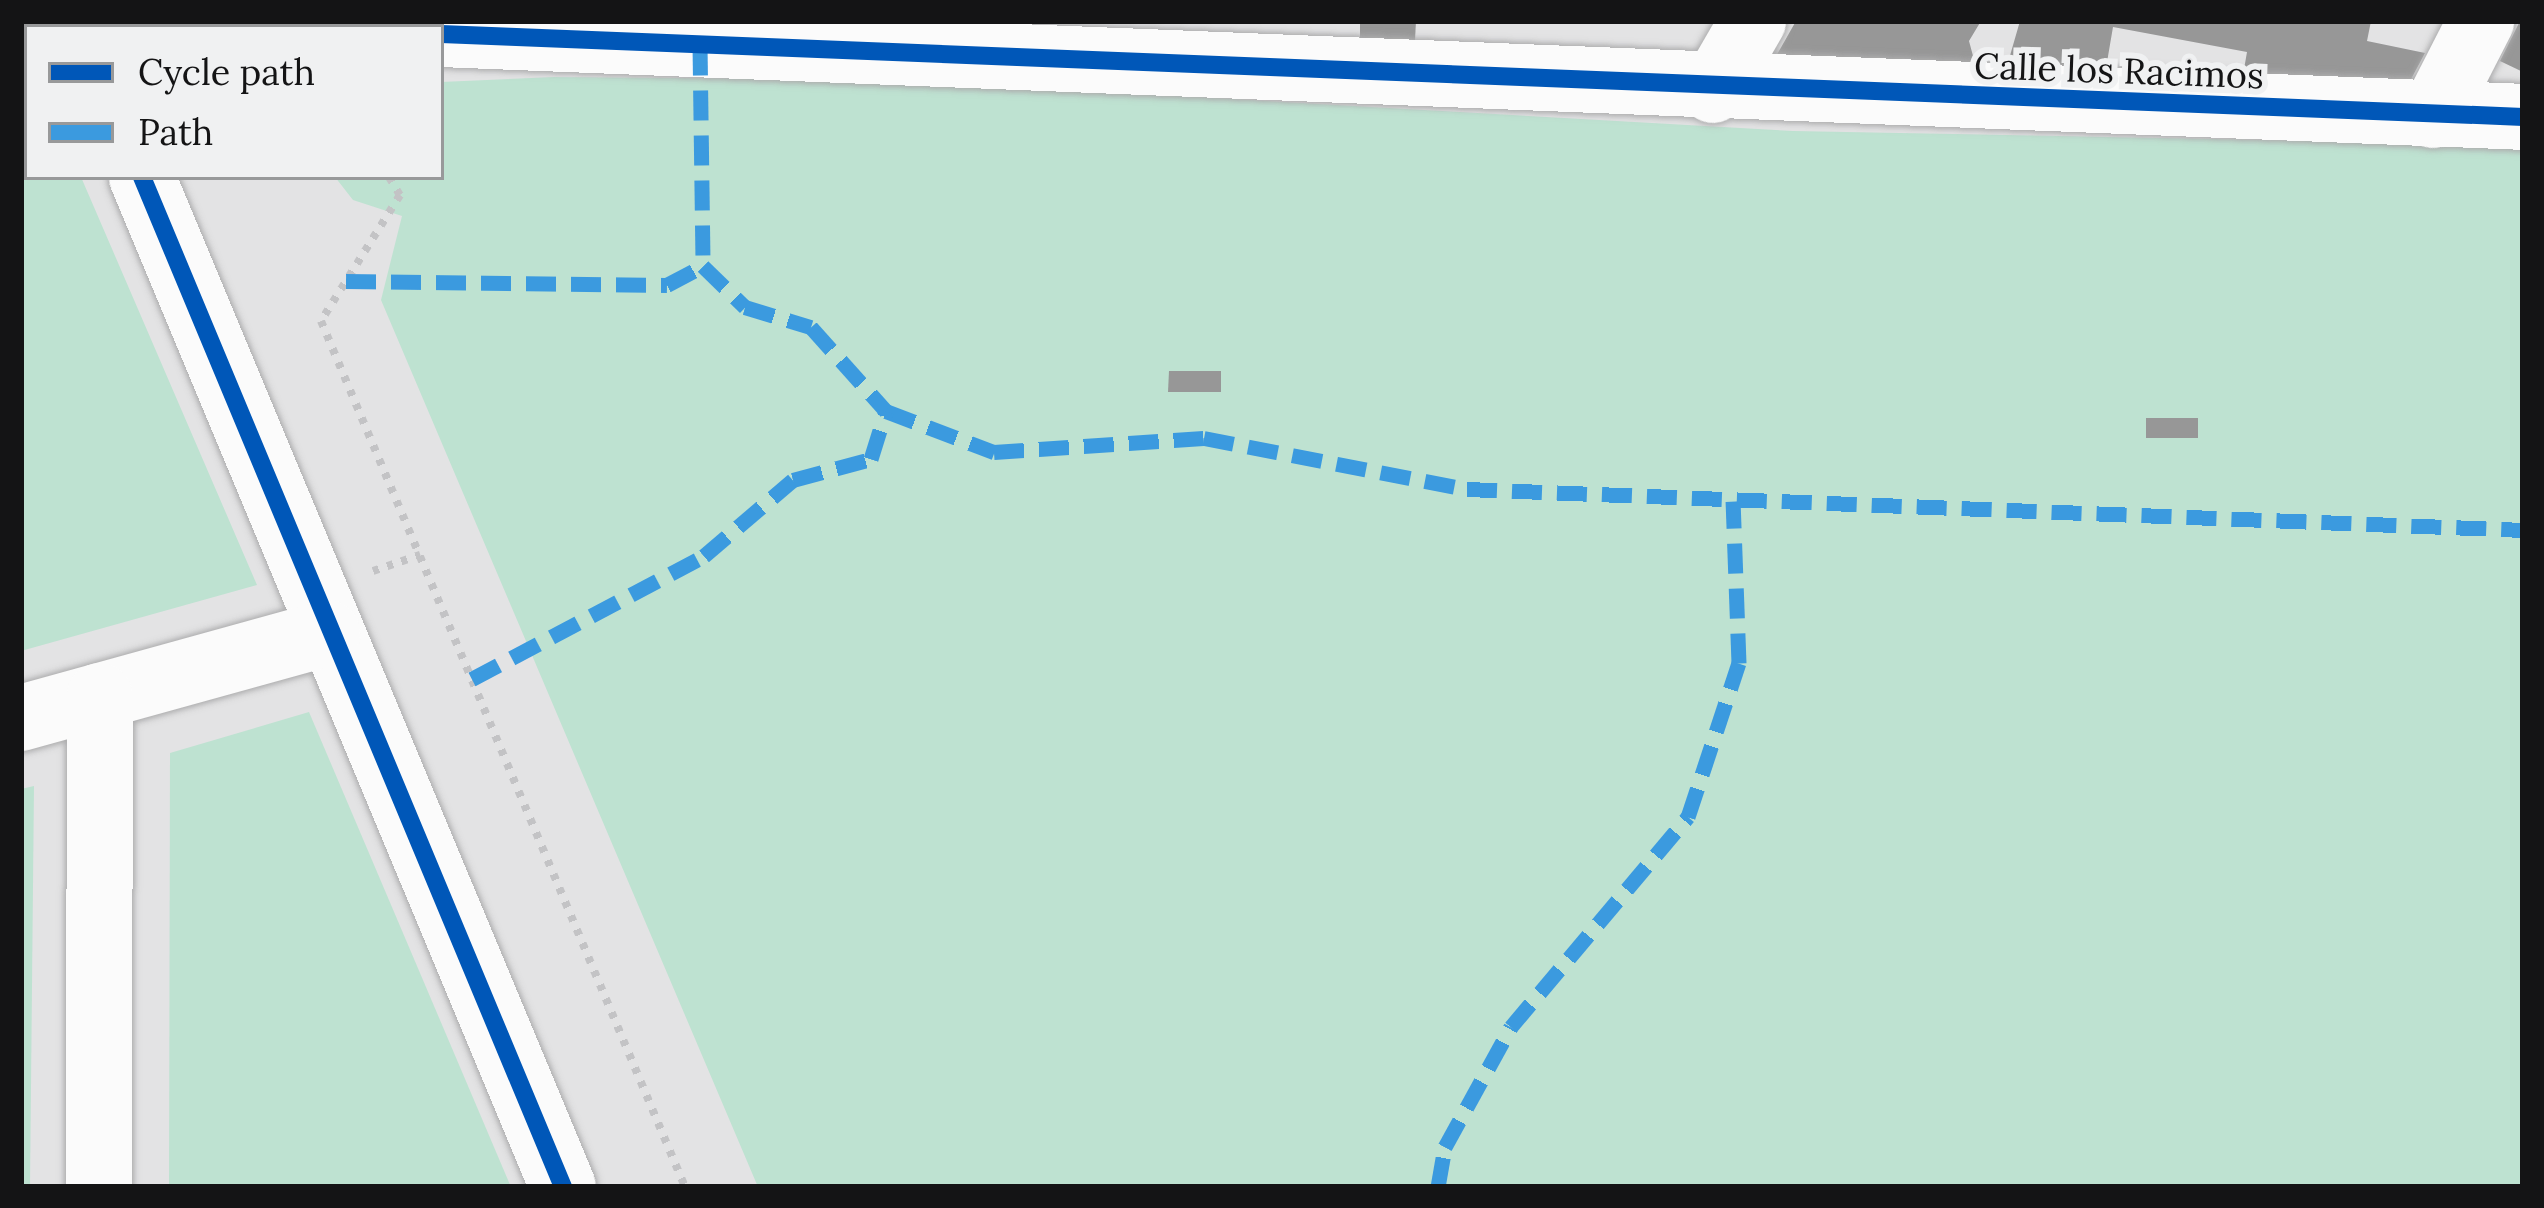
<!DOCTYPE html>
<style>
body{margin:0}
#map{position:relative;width:2544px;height:1208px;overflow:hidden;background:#e3e3e4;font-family:Lora,serif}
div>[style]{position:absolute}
.green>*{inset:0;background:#bee2d1}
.stream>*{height:16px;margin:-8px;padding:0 8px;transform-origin:8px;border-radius:8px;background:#79aebb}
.building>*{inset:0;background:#979797}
.path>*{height:8px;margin-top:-4px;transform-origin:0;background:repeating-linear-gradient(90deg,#c3c3c5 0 6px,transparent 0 15px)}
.roads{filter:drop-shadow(0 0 3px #acacad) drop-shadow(0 0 3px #acacad)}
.street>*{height:66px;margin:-33px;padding:0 33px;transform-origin:33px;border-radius:33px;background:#fbfbfb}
.secondary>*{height:66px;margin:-33px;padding:0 33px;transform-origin:33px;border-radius:33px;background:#fbfbfb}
.quiet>*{height:15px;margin-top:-7.5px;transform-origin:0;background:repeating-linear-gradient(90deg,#3b9adf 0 30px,transparent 0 45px)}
.cycleway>*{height:18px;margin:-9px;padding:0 9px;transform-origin:9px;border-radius:9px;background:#0057b8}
span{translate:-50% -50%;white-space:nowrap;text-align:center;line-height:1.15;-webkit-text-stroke:12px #f0f1f2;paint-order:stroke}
.street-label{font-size:36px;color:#141415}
.frame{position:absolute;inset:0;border:24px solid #141415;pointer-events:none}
.legend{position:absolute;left:24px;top:24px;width:420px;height:156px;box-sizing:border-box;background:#f0f1f2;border:3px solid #98999a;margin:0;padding:15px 21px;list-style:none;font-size:36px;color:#141415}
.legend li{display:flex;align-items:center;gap:24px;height:60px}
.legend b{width:60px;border:3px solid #98999a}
</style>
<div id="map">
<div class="green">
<i style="clip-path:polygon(21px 39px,27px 177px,81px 177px,257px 585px,21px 651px)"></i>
<i style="clip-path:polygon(554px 77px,900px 80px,1793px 131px,2523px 145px,2523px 1187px,758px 1187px,381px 300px,402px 216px,353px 200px,335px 177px,441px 177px,441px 82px)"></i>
<i style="clip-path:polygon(309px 712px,511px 1187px,169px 1187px,170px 753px)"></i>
<i style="clip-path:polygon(34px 786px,30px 1187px,21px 1187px,21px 789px)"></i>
</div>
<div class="stream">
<i style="left:200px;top:21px;width:13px;rotate:27deg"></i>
</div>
<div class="building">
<i style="clip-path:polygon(1360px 21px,1416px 21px,1415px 40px,1360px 38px)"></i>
<i style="clip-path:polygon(1796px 21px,1981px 21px,1969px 41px,1976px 67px,1771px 65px)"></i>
<i style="clip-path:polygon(2020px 21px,2371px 21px,2367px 41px,2425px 53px,2409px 83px,2243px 75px,2247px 52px,2113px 27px,2106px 68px,2007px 66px)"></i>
<i style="clip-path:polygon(2520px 21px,2523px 21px,2523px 72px,2500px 61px)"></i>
<i style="clip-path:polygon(1169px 371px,1221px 371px,1221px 392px,1168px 392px)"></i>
<i style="clip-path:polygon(2146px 418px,2198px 418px,2198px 438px,2146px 438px)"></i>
</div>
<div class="path">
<i style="left:389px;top:177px;width:21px;rotate:59deg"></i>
<i style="left:400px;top:195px;width:149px;rotate:122.1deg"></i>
<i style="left:321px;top:321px;width:939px;rotate:67.2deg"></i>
<i style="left:373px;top:571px;width:50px;rotate:-18.8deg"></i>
</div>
<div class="roads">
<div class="street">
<i style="left:80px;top:21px;width:6px;rotate:72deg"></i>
<i style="left:1713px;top:90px;width:80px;rotate:-59.9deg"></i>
<i style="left:2433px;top:115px;width:106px;rotate:-62.9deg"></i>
<i style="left:142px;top:177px;width:1094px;rotate:67.37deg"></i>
<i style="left:21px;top:718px;width:318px;rotate:-15.5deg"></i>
<i style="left:99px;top:1187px;width:491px;rotate:-89.9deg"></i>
</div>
<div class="secondary">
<i style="left:349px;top:21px;width:16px;rotate:22deg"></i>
<i style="left:441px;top:34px;width:2084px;rotate:2.28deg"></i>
</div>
</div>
<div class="quiet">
<i style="left:700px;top:45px;width:221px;rotate:89.2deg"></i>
<i style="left:346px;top:281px;width:321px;rotate:0.7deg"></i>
<i style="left:667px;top:285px;width:41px;rotate:-27.8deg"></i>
<i style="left:703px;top:266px;width:59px;rotate:44.3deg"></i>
<i style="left:745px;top:307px;width:69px;rotate:16.9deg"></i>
<i style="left:811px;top:327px;width:113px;rotate:48.2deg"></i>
<i style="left:886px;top:411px;width:116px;rotate:20.8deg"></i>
<i style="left:994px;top:452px;width:210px;rotate:-3.8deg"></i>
<i style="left:1204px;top:438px;width:268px;rotate:11deg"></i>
<i style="left:1467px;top:489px;width:1057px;rotate:2.22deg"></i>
<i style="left:472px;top:679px;width:263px;rotate:-27.9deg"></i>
<i style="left:704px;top:556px;width:117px;rotate:-40.5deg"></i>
<i style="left:793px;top:480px;width:81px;rotate:-15.1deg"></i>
<i style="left:871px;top:459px;width:50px;rotate:-72.6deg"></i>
<i style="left:1438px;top:1187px;width:41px;rotate:-80.1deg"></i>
<i style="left:1445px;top:1147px;width:137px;rotate:-61.2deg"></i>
<i style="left:1511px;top:1027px;width:275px;rotate:-49.9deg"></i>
<i style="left:1688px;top:817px;width:162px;rotate:-71.7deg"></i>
<i style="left:1739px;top:663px;width:162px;rotate:-92.1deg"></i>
</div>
<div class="cycleway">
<i style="left:441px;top:34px;width:2084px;rotate:2.28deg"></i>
<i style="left:142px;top:177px;width:1094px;rotate:67.37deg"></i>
</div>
<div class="street-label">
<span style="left:2119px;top:71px;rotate:2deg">Calle los Racimos</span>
</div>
<div class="frame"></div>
<ul class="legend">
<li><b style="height:15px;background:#0057b8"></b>Cycle path</li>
<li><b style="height:15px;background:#3b9adf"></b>Path</li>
</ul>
</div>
